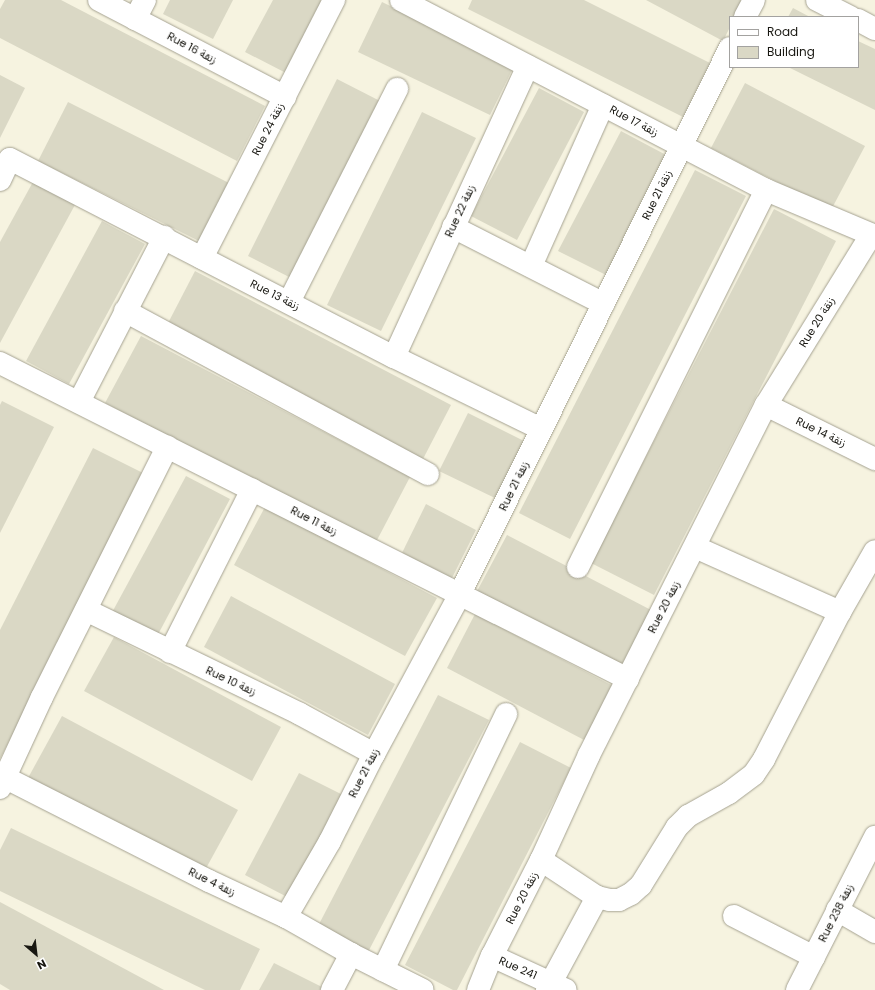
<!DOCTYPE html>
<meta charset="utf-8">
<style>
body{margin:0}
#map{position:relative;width:875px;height:990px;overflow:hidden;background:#f6f3e0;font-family:Poppins,"Noto Sans Arabic",sans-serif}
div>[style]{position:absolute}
.building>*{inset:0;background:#dad8c5}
.roads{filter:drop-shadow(0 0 1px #a5a291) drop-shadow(0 0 1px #a5a291)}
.pedestrian>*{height:22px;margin:-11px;padding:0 11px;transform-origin:11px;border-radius:11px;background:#fff}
.minor>*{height:22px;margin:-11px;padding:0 11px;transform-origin:11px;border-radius:11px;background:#fff}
span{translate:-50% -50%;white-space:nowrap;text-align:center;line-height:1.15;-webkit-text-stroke:3px #fff;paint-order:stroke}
.street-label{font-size:11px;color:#181711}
.legend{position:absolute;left:729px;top:16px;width:130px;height:52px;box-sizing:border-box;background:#fff;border:1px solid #a3a2a0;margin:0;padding:5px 7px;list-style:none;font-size:12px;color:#181711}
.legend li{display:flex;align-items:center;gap:8px;height:20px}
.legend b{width:20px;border:1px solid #a3a2a0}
.north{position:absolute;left:16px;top:934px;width:40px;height:40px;-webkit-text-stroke:3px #fff;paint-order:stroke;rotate:152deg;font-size:11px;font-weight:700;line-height:16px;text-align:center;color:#181711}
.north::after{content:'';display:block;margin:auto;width:14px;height:18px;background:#181711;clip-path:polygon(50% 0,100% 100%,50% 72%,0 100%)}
</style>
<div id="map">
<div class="building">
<i style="clip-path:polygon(5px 0,61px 0,265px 106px,237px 161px,0 38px,0 9px)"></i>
<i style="clip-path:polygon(170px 0,233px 0,213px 39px,163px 14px)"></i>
<i style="clip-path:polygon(273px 0,324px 0,286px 73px,245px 52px)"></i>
<i style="clip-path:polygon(472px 0,584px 0,710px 63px,683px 117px,468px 9px)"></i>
<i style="clip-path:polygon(646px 0,744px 0,736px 17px,730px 17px,730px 27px,723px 41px)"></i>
<i style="clip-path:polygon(382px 2px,514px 66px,490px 115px,358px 52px)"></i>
<i style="clip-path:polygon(793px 8px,810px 17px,788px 17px)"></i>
<i style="clip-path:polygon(858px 41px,875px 49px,875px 110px,788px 67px,858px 67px)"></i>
<i style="clip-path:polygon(0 75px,25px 88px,0 138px)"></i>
<i style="clip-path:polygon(337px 79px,380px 101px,291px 278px,248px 256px)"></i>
<i style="clip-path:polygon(745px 83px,865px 146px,831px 210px,711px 148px)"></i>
<i style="clip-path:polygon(539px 88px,584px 112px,517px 240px,471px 216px)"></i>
<i style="clip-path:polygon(68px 102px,229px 183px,199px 241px,38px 161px)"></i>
<i style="clip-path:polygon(422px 112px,476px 138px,381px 331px,327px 305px)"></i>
<i style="clip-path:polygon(621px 131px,668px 156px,606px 275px,558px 251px)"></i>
<i style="clip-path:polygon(695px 170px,746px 196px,570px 539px,519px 513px)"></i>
<i style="clip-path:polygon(34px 180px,76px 203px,0 343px,0 242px)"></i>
<i style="clip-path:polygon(774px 209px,836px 241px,654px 595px,591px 563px)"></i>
<i style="clip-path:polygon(102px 221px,145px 244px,69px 384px,26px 361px)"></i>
<i style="clip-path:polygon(195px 271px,451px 405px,423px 459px,167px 325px)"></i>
<i style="clip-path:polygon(141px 336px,410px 477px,375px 544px,105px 403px)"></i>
<i style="clip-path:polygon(2px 401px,54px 427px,0 533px,0 405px)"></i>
<i style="clip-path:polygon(468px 413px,526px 442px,497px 499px,439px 471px)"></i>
<i style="clip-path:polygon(93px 448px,145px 474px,0 759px,0 630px)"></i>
<i style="clip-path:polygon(186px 476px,230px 499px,154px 642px,109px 618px)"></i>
<i style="clip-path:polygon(426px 504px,476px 530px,451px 580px,401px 555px)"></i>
<i style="clip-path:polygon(265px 507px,437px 598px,405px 656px,234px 565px)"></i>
<i style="clip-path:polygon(507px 535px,651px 610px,620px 668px,476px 593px)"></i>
<i style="clip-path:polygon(231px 596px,395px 684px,368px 735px,204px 647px)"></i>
<i style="clip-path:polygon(475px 614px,615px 687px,586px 741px,447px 668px)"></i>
<i style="clip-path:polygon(114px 637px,281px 727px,252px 781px,84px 691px)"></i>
<i style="clip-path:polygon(438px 695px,489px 720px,367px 954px,317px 928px)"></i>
<i style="clip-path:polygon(62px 716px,238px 810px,204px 872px,28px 778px)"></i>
<i style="clip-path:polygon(520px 742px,571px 768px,457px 990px,453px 990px,405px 965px)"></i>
<i style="clip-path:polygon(299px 773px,347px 797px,293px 900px,245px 875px)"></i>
<i style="clip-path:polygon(11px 828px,260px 949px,240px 990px,205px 990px,0 891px,0 850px)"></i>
<i style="clip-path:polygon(0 902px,164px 990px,10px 990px,0 984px)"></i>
<i style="clip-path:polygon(274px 963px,322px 987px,320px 990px,259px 990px)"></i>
</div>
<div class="roads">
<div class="pedestrian">
<i style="left:531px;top:266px;width:176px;rotate:-65.9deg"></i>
<i style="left:289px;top:302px;width:239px;rotate:-63.1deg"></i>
<i style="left:125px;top:311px;width:344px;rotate:28.3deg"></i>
<i style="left:578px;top:567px;width:421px;rotate:-63.5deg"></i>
<i style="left:170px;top:652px;width:182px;rotate:-63.2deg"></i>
<i style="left:383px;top:970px;width:284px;rotate:-64.3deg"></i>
</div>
<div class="minor">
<i style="left:99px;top:0;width:210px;rotate:27.5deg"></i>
<i style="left:401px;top:0;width:411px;rotate:27.5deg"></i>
<i style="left:766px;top:190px;width:118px;rotate:22.9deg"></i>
<i style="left:817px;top:0;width:38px;rotate:27deg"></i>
<i style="left:745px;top:17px;width:19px;rotate:-62deg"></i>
<i style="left:135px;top:19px;width:21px;rotate:-62deg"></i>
<i style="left:858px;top:20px;width:19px;rotate:28deg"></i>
<i style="left:0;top:180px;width:23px;rotate:-65deg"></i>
<i style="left:10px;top:159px;width:432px;rotate:27.3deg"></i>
<i style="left:394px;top:357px;width:164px;rotate:26.1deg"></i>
<i style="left:453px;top:227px;width:169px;rotate:27deg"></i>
<i style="left:202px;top:258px;width:290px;rotate:-62.9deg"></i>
<i style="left:394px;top:357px;width:320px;rotate:-65.3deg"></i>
<i style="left:0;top:363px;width:703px;rotate:26.71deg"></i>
<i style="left:79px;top:402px;width:186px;rotate:-62.7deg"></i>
<i style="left:766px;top:405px;width:122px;rotate:26.4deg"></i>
<i style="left:695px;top:547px;width:159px;rotate:24.1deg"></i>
<i style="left:86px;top:610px;width:238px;rotate:25.9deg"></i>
<i style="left:300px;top:714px;width:84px;rotate:28.4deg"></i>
<i style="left:0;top:775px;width:234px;rotate:26.9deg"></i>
<i style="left:209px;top:881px;width:85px;rotate:25.1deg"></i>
<i style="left:286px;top:917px;width:75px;rotate:29.6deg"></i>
<i style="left:351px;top:954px;width:80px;rotate:26.6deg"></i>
<i style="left:0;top:788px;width:100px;rotate:-65.2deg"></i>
<i style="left:42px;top:697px;width:280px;rotate:-63.4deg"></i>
<i style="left:541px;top:860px;width:67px;rotate:33.5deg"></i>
<i style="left:597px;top:897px;width:13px;rotate:13deg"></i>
<i style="left:610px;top:900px;width:9px"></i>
<i style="left:619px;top:900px;width:13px;rotate:-27deg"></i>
<i style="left:631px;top:894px;width:13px;rotate:-42deg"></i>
<i style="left:641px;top:885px;width:68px;rotate:-58.2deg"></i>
<i style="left:677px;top:827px;width:16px;rotate:-45deg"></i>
<i style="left:688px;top:816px;width:47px;rotate:-29.3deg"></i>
<i style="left:729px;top:793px;width:31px;rotate:-37deg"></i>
<i style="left:754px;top:774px;width:18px;rotate:-56deg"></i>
<i style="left:764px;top:759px;width:165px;rotate:-62.7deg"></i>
<i style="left:840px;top:612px;width:70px;rotate:-60.2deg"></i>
<i style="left:837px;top:910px;width:44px;rotate:30.1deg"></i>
<i style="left:734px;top:916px;width:90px;rotate:27.1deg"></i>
<i style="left:286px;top:917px;width:88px;rotate:-59.9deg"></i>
<i style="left:330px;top:841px;width:97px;rotate:-63.2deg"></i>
<i style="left:374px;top:754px;width:182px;rotate:-61.7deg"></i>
<i style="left:460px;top:594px;width:609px;rotate:-63.69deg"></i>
<i style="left:492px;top:956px;width:81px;rotate:24.7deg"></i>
<i style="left:332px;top:990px;width:41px;rotate:-62.2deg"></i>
<i style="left:478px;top:990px;width:37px;rotate:-68deg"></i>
<i style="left:492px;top:956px;width:108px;rotate:-63deg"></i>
<i style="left:541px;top:860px;width:115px;rotate:-65.4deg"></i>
<i style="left:589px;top:755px;width:392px;rotate:-63.2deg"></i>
<i style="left:766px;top:405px;width:200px;rotate:-58.3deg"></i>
<i style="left:547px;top:990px;width:106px;rotate:-61.7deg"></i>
<i style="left:797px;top:990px;width:172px;rotate:-63deg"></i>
</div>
</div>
<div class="street-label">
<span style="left:192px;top:48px;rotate:28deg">Rue 16 زنقة</span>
<span style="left:634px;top:121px;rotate:28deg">Rue 17 زنقة</span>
<span style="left:268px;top:129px;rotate:-63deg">Rue 24 زنقة</span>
<span style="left:657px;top:195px;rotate:-64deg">Rue 21 زنقة</span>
<span style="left:460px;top:211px;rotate:-65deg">Rue 22 زنقة</span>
<span style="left:275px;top:295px;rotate:27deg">Rue 13 زنقة</span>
<span style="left:817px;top:322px;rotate:-58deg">Rue 20 زنقة</span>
<span style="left:821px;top:432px;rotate:26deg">Rue 14 زنقة</span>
<span style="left:514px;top:486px;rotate:-64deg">Rue 21 زنقة</span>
<span style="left:314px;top:521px;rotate:27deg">Rue 11 زنقة</span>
<span style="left:664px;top:607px;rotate:-63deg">Rue 20 زنقة</span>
<span style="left:231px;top:681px;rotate:25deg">Rue 10 زنقة</span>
<span style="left:364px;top:773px;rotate:-63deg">Rue 21 زنقة</span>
<span style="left:212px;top:882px;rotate:26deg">Rue 4 زنقة</span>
<span style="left:522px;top:898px;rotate:-63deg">Rue 20 زنقة</span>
<span style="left:836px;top:913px;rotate:-63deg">Rue 238 زنقة</span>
<span style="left:518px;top:968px;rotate:24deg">Rue 241</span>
</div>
<ul class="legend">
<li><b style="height:5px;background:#fff"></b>Road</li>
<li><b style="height:11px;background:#dad8c5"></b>Building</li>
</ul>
<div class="north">N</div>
</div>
